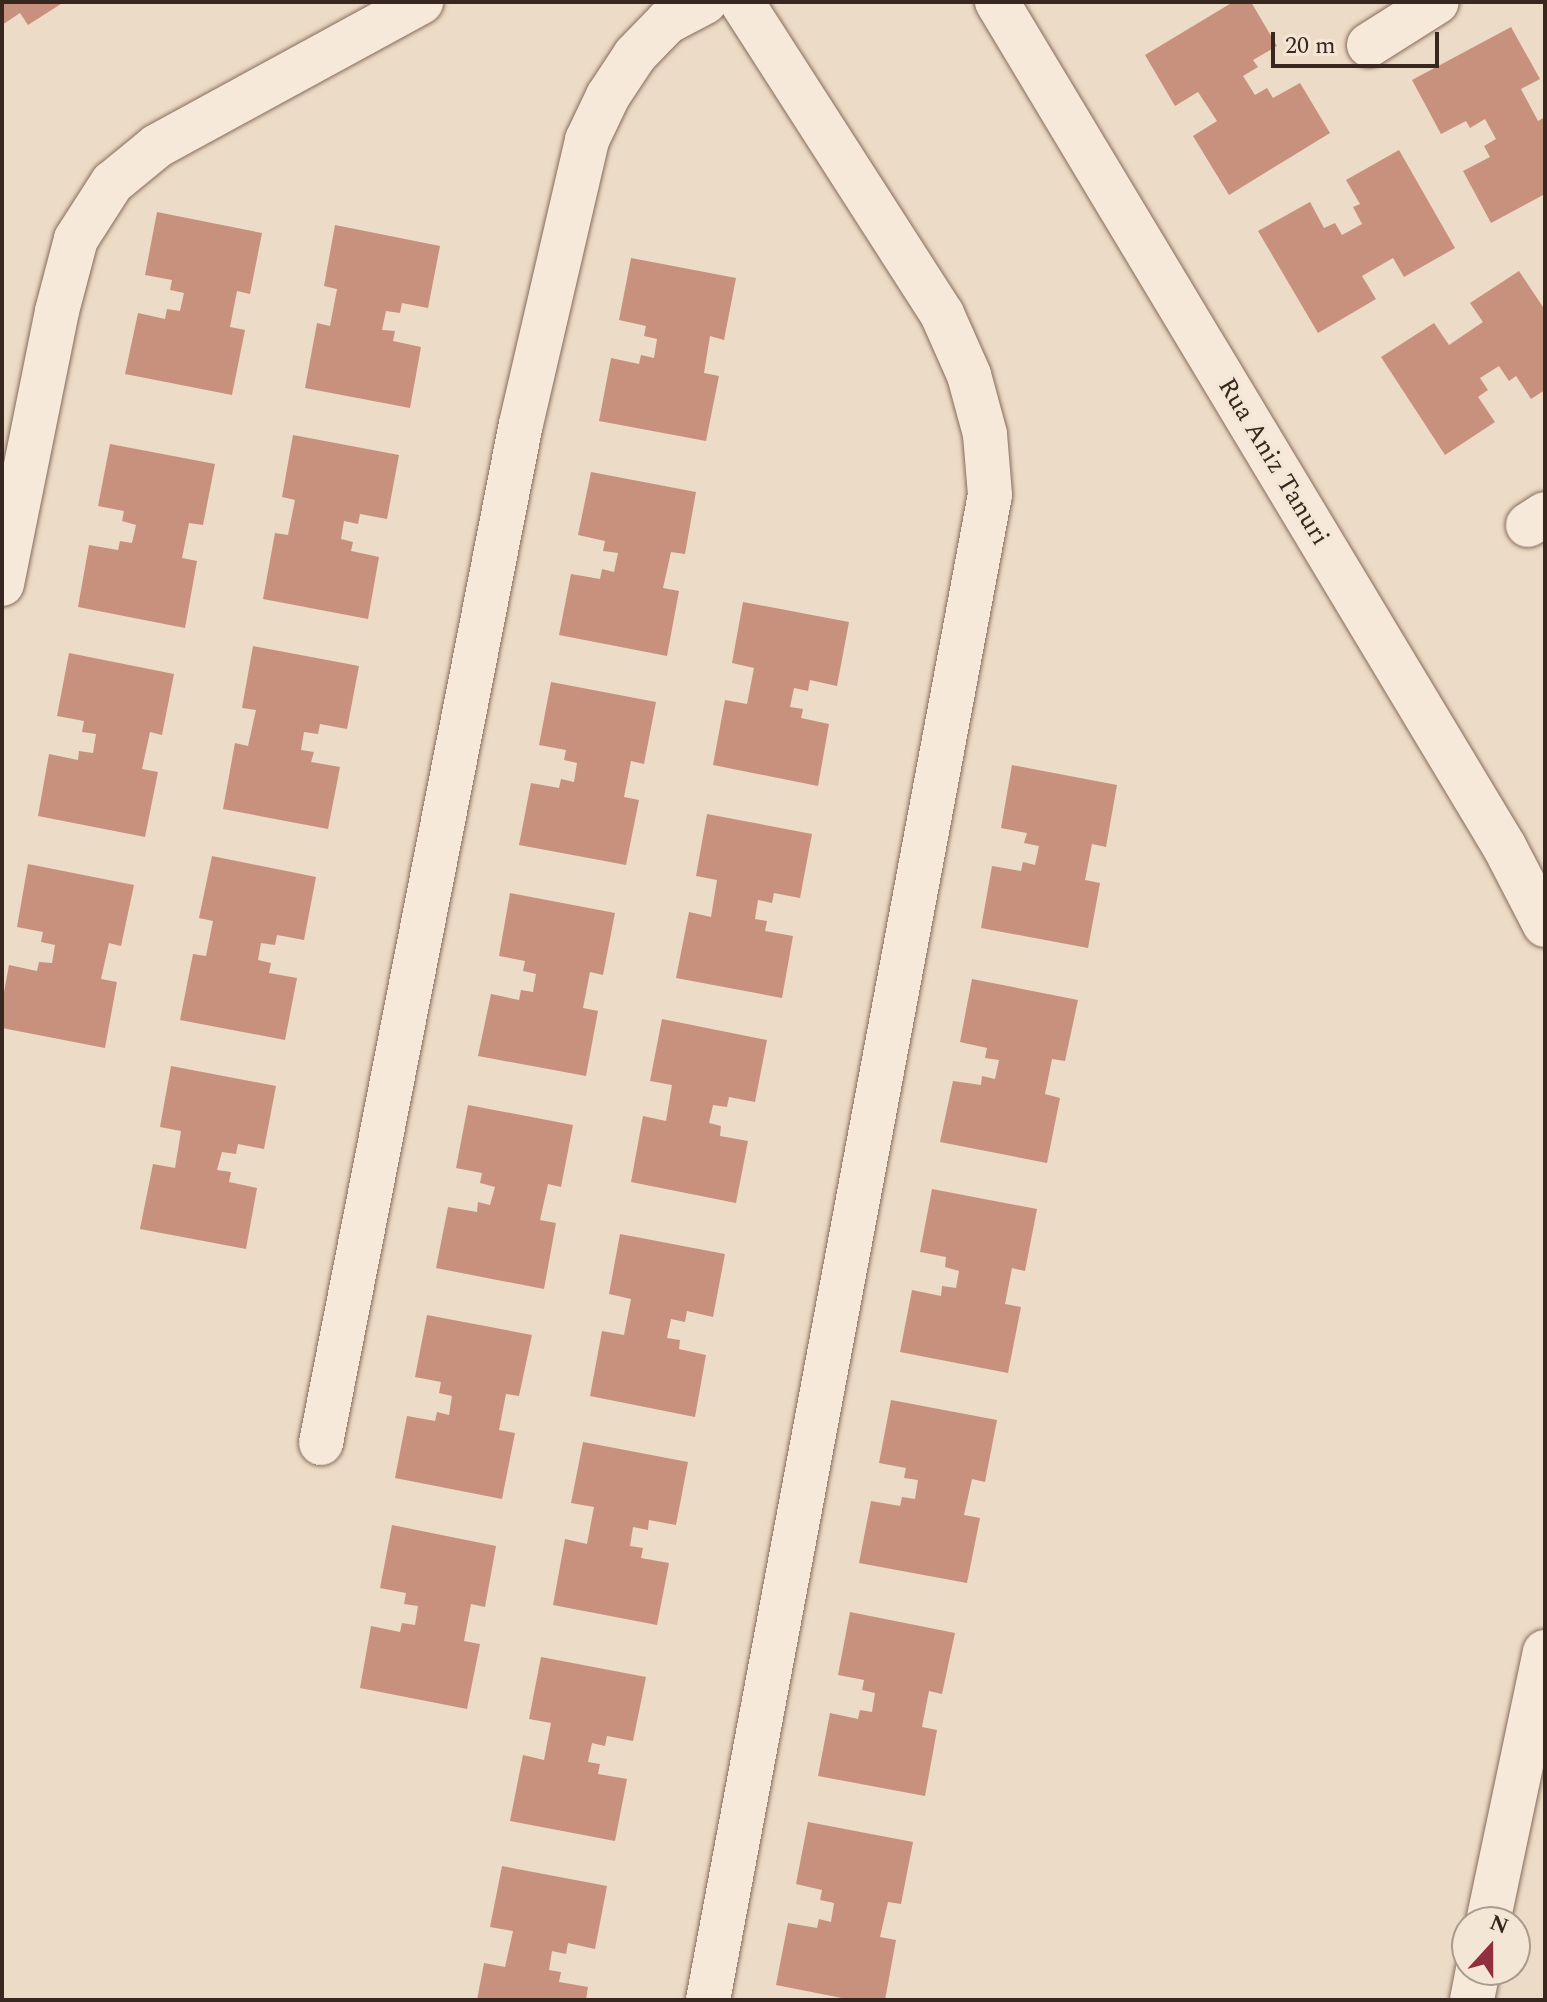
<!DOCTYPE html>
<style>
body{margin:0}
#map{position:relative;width:1547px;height:2002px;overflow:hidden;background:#ecdbc6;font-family:Spectral,serif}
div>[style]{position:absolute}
.building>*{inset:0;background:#c8917d}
.roads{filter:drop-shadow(0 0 2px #866c5c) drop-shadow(0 0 2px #866c5c)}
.street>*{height:44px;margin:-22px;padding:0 22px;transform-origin:22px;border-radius:22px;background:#f7e9d9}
span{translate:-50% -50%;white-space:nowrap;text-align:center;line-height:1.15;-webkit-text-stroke:7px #f4e6d5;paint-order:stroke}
.street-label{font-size:26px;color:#37271f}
.frame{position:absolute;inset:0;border:4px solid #37271f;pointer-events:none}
.north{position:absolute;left:1451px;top:1906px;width:80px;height:80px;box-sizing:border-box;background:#f4e6d5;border:2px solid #a89a8c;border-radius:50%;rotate:21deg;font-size:22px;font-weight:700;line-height:32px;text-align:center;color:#37271f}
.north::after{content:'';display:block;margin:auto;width:28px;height:36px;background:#922f3f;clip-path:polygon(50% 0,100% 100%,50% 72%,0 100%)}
.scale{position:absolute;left:1271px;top:32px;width:168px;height:36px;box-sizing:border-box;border:4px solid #37271f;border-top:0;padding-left:10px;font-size:24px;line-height:28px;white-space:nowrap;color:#37271f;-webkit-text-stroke:6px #f4e6d5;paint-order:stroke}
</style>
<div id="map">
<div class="building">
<i style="clip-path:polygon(2px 2px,64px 2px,28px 25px,20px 13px,2px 25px)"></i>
<i style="clip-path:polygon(1233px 2px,1251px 2px,1277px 46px,1253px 60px,1258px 67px,1243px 76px,1255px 95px,1267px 88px,1273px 98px,1300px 83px,1330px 133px,1229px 195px,1193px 136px,1217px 121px,1198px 92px,1175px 106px,1145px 55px)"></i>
<i style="clip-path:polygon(1511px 27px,1540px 79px,1521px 89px,1538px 121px,1545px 117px,1545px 194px,1491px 223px,1463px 171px,1490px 157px,1484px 146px,1496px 139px,1485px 119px,1470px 128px,1466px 121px,1441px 134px,1412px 80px)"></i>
<i style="clip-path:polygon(1399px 150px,1455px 248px,1404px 277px,1393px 258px,1362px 276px,1376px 299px,1318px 333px,1258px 231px,1310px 202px,1324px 228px,1335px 223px,1342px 235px,1362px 224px,1353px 207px,1360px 204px,1346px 180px)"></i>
<i style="clip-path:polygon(157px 212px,262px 233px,250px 294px,237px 291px,230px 327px,245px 330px,232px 395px,125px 374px,138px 313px,165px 319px,167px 309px,180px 311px,184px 293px,170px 290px,172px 280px,145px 275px)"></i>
<i style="clip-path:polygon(335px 225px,440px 246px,428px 308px,402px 303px,400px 313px,386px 311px,382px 330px,395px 331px,393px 341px,421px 347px,410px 408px,305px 388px,317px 323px,330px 326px,337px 289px,324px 286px)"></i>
<i style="clip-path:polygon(631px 258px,736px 278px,724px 340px,710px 336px,704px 373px,719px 376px,706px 441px,599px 421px,611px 358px,639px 364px,641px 355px,654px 358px,657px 339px,644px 336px,646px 326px,619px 320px)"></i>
<i style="clip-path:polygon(1519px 271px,1545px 310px,1545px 390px,1531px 399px,1516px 376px,1509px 381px,1499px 366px,1480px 378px,1488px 390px,1478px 397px,1495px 422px,1445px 455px,1381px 357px,1434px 323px,1449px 345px,1483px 322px,1470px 303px)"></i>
<i style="clip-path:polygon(293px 435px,399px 455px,387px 519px,360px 514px,358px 524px,344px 521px,341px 539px,353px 542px,351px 551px,379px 557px,368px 619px,263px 599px,275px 533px,288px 535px,295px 500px,282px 497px)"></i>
<i style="clip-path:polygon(110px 444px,215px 464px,203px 525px,189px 523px,182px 558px,197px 561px,185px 628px,78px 607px,89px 545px,118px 550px,120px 541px,132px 543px,136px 525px,122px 521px,124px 511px,98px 506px)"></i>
<i style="clip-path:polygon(591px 472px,696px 492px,685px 554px,671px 552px,663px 588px,679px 591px,667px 656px,559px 635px,571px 574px,600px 579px,602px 569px,614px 572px,618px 553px,603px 551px,605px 541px,578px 535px)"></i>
<i style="clip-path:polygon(743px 602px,849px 622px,837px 686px,810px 680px,808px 691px,794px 688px,790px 707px,803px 709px,801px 718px,829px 724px,818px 786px,713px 765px,725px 700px,747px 704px,754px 668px,732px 663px)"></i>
<i style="clip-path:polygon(253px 646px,359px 666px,347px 729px,320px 724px,318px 734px,304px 732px,301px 750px,314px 752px,311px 762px,340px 767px,328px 829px,223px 809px,235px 743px,248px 746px,256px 710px,242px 708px)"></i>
<i style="clip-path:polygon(69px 653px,174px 674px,162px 735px,150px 732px,142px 769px,158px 772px,145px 837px,38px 816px,49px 754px,78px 760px,79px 751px,93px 753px,96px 734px,82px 732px,84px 721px,57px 716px)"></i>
<i style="clip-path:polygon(551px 682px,656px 702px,644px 764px,631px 761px,624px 797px,639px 800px,626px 865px,519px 845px,531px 783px,559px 788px,561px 779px,574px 782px,577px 763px,564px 760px,566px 750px,539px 745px)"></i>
<i style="clip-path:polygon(1012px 765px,1117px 785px,1106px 847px,1092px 844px,1085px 880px,1100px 883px,1088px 948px,981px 928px,992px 866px,1021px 871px,1023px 862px,1035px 865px,1039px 846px,1024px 843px,1027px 833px,1001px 828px)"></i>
<i style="clip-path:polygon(707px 814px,812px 834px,800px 898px,774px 893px,772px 903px,758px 900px,755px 919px,767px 921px,765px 931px,793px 936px,782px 998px,676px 978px,689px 912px,711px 917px,717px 880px,696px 876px)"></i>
<i style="clip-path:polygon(212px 856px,316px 877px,304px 940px,277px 935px,275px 945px,261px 943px,258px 960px,271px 963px,269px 973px,297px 978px,285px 1040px,180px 1020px,193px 954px,206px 956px,213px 921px,199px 918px)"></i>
<i style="clip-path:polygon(28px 864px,134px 885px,121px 946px,109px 943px,101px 979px,117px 982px,105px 1048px,2px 1028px,2px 1003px,9px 965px,37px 971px,39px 962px,52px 963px,55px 945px,41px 942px,43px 932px,17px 927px)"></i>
<i style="clip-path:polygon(510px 893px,615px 913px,603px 975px,590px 972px,583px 1008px,598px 1011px,586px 1076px,478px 1056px,491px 994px,519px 1000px,521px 990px,533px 992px,536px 974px,523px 971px,525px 961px,499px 956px)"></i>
<i style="clip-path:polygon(972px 979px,1078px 1000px,1065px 1061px,1052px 1059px,1045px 1094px,1060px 1098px,1047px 1163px,940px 1142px,953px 1081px,981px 1085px,982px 1076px,995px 1079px,999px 1060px,985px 1058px,987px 1048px,960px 1042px)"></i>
<i style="clip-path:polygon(662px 1019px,767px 1040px,755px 1102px,729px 1097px,727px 1107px,713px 1105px,709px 1123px,721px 1126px,720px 1136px,748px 1141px,736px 1203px,631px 1182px,643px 1116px,666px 1121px,672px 1085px,650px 1081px)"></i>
<i style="clip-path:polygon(171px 1066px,276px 1086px,264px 1149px,238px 1144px,236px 1154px,222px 1152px,217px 1170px,231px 1172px,229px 1182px,257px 1188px,246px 1249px,140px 1229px,153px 1164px,175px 1168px,181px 1131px,160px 1127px)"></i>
<i style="clip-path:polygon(468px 1105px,573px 1125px,561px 1187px,548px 1184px,540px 1220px,556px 1223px,544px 1289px,436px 1268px,448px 1207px,477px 1212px,478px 1202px,490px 1205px,495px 1187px,480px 1183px,482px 1173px,456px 1168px)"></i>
<i style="clip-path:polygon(932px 1189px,1037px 1209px,1025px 1271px,1012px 1268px,1005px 1304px,1021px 1307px,1008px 1373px,900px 1352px,912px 1290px,941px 1296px,942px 1286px,956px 1288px,959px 1271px,945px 1267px,946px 1257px,920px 1252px)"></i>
<i style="clip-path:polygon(620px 1234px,725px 1254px,713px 1317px,687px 1311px,685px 1322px,671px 1319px,667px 1338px,680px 1340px,679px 1349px,706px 1355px,695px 1417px,590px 1396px,602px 1331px,624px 1335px,631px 1299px,609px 1294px)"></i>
<i style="clip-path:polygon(427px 1315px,532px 1335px,519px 1396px,506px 1394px,499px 1430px,515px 1433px,502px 1499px,395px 1478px,407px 1416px,435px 1421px,437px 1412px,449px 1415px,452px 1396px,439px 1393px,441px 1382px,415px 1377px)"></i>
<i style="clip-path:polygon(891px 1400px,997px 1420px,985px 1482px,972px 1479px,964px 1515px,980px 1518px,967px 1583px,859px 1563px,871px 1501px,900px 1506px,902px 1497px,915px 1499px,918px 1480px,904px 1478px,906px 1468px,879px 1463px)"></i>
<i style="clip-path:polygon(583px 1442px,688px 1462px,676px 1525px,649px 1520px,648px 1530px,633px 1527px,630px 1546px,643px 1548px,641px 1558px,669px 1563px,657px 1625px,553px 1605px,565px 1539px,587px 1544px,594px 1507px,571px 1503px)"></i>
<i style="clip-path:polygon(392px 1525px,496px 1546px,485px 1607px,471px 1604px,464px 1641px,480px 1644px,467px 1709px,360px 1688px,371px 1626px,400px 1632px,402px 1623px,415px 1625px,418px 1606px,404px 1604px,406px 1593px,380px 1588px)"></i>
<i style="clip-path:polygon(850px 1612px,955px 1633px,942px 1694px,929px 1691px,922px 1727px,937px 1730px,925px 1796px,818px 1776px,830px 1713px,858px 1719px,860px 1710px,872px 1712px,875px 1693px,862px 1690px,864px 1680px,838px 1675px)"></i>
<i style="clip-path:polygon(541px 1657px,646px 1677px,633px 1741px,607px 1736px,605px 1746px,592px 1743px,588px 1762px,600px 1764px,598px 1774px,627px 1779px,615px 1841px,510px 1821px,523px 1755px,544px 1760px,551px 1723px,529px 1719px)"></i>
<i style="clip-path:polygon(808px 1822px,913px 1842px,901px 1904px,888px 1902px,880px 1937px,896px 1940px,885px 2000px,852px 2000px,776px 1985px,788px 1923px,817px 1928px,819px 1919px,831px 1922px,834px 1903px,820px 1900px,822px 1890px,796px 1884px)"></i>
<i style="clip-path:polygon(502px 1866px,607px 1886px,595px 1949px,568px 1943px,566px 1954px,552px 1951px,549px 1970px,561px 1972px,559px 1982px,588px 1987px,586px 2000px,477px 2000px,484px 1963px,505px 1967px,513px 1931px,490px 1927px)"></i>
</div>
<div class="roads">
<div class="street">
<i style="left:997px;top:2px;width:985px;rotate:59.01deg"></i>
<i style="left:1504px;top:846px;width:89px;rotate:62.6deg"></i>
<i style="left:1369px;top:45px;width:80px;rotate:-32.3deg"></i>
<i style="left:1528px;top:525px;width:20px;rotate:-33deg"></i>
<i style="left:2px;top:584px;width:278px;rotate:-78.6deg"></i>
<i style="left:57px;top:311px;width:74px;rotate:-75.2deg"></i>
<i style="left:76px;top:239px;width:67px;rotate:-57.3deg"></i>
<i style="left:112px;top:183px;width:58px;rotate:-39.4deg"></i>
<i style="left:157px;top:146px;width:301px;rotate:-28.6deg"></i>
<i style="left:321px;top:1443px;width:1038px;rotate:-78.9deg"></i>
<i style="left:521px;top:424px;width:292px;rotate:-76.9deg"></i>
<i style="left:587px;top:140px;width:49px;rotate:-64.5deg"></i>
<i style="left:608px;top:96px;width:49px;rotate:-56.6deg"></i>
<i style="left:635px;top:55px;width:46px;rotate:-45.9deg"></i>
<i style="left:667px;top:22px;width:43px;rotate:-27.8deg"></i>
<i style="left:1488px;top:1922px;width:276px;rotate:-78.1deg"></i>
<i style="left:708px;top:2000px;width:1531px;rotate:-79.39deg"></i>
<i style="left:990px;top:495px;width:61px;rotate:-94.7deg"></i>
<i style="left:985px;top:434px;width:61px;rotate:-105.2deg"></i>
<i style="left:969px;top:375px;width:67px;rotate:-113.9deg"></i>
<i style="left:942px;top:314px;width:371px;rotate:-122.7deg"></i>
<i style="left:1472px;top:2000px;width:31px;rotate:-79deg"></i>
</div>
</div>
<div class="street-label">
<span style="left:1273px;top:462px;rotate:59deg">Rua Aniz Tanuri</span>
</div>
<div class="frame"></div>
<div class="north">N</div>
<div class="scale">20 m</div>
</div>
